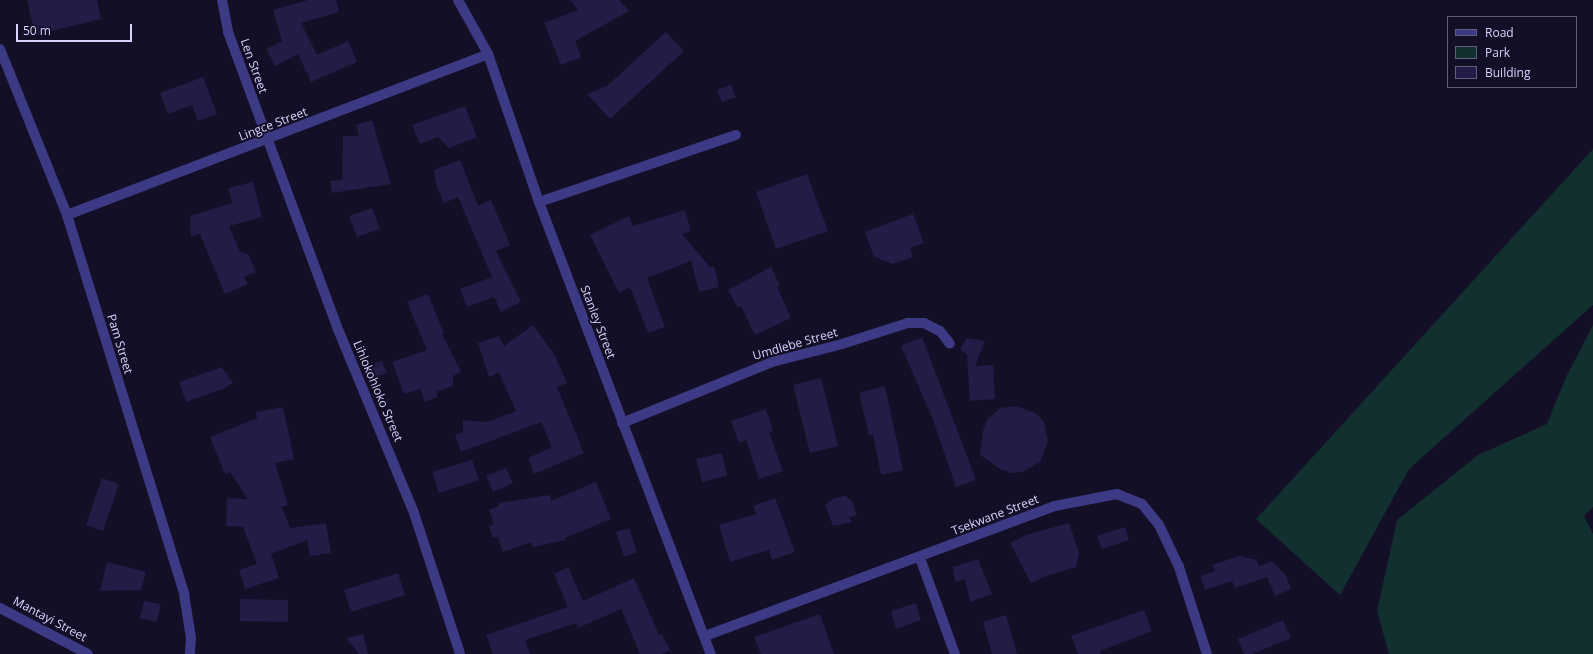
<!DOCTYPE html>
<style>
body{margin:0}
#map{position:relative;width:1593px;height:654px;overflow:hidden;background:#130f26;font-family:"Open Sans",sans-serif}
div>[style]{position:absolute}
.green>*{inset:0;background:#12302f}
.building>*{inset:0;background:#241b47}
.street>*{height:10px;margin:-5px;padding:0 5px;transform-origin:5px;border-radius:5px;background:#3d3a85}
span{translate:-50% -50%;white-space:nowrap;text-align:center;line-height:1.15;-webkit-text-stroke:4px #130f26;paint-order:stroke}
.street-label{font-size:12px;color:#d9d4ff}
.legend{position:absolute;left:1447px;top:16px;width:130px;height:72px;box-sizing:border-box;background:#130f26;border:1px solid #625e7d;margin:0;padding:5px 7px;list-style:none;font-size:12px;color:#d9d4ff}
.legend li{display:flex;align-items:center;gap:8px;height:20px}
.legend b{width:20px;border:1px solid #625e7d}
.scale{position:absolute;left:16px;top:24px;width:116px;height:18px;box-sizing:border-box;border:2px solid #d9d4ff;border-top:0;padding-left:5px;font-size:12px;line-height:14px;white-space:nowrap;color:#d9d4ff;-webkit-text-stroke:3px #130f26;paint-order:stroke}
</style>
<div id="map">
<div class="green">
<i style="clip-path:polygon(1593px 149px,1593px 305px,1409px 469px,1340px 595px,1256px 519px)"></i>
<i style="clip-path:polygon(1593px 325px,1593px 507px,1584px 516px,1593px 534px,1593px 654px,1389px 654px,1377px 611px,1397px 520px,1478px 455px,1547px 424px,1566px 377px)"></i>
</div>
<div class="building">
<i style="clip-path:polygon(27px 0,97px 0,101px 19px,35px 35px)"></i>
<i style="clip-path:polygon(308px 0,336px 0,339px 12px,301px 23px,317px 55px,348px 41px,357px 62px,311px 82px,298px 54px,275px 66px,266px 49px,282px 41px,273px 10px)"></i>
<i style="clip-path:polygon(570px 0,619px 0,629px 11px,575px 41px,581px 57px,561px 65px,544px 23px,578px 10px)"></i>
<i style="clip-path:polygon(666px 32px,684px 51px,610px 119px,587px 94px,607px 86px)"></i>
<i style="clip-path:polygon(203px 77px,217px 114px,198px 121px,192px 105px,168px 114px,160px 93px)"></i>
<i style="clip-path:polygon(731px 85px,736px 97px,722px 102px,717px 90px)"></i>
<i style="clip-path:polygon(465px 106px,477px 137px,449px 148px,438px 137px,420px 144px,412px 125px)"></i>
<i style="clip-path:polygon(372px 120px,391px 184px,332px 193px,330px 181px,342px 180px,343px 136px,359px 136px,356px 125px)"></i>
<i style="clip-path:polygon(460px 160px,478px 206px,491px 200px,510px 245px,496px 251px,521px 302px,501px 312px,494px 297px,467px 307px,460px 289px,492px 277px,458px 197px,444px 203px,436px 184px,434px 170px)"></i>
<i style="clip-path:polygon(807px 174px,828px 231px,776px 249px,756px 192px)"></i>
<i style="clip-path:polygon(253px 182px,262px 217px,229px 226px,240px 252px,248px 254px,256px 272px,244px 277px,248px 284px,225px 294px,200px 234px,191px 236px,190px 216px,232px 203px,228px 188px)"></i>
<i style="clip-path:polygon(372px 208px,380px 229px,357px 237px,349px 216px)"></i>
<i style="clip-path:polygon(685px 210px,691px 231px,682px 234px,710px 267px,714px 266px,719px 287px,699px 292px,691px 261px,647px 278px,665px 327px,648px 333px,630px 287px,619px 293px,590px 235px,629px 216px,633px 226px)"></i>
<i style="clip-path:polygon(913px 214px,924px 243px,910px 248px,913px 257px,893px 264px,874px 257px,865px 232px)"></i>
<i style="clip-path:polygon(771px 267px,780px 286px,777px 287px,791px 318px,755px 335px,741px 306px,738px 308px,728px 290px)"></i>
<i style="clip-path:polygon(428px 294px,444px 333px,442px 334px,461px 372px,453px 376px,453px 386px,436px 392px,438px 397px,425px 402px,420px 389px,404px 394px,392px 362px,427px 350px,407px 302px)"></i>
<i style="clip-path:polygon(533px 325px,554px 354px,567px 383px,557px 387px,584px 453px,534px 474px,528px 458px,552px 447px,541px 422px,461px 452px,455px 435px,463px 432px,463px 420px,488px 422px,516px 411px,499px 373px,489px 377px,478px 343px,499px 336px,504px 346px)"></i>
<i style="clip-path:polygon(922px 337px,976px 480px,956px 487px,932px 417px,901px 346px)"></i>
<i style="clip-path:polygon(966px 338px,985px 341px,975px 366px,993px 365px,995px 399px,970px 401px,967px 354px,960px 350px)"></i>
<i style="clip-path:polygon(382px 361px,387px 373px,374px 378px,369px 365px)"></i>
<i style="clip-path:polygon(222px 367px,233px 383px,223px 389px,186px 402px,179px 382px)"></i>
<i style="clip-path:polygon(821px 378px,838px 446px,810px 453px,793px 385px)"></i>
<i style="clip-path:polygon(885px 386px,903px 470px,881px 475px,873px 434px,869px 435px,859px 393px)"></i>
<i style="clip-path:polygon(1017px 406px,1037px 414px,1044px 422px,1048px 442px,1040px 462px,1022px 472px,1011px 473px,1000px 469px,980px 455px,983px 431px,987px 420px,1000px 408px)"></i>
<i style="clip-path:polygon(283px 407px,294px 459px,275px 463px,288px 505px,282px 507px,290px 528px,326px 523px,331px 553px,310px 556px,307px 540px,271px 554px,279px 578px,245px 589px,239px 570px,257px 564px,243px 527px,226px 526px,227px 498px,248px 499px,230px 472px,225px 474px,210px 437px,257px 418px,256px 412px)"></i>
<i style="clip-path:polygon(766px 409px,773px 431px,769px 432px,783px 471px,759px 479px,746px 440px,739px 443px,731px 421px)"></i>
<i style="clip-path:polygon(722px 453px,727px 476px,702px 482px,696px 459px)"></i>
<i style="clip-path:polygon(472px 460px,479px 480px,439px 493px,432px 472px)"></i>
<i style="clip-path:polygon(506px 468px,513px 483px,493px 492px,486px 476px)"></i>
<i style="clip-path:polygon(102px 478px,119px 484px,103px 531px,86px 525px)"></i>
<i style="clip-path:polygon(596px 482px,611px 519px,565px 538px,566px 540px,532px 547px,531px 542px,503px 552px,498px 537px,493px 538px,489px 526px,494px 524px,489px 510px,499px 506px,498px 503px,550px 495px,551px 501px)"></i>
<i style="clip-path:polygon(845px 496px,852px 501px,857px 515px,849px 518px,852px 522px,833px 526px,825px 505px,835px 498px)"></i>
<i style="clip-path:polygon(775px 498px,795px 552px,772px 560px,769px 550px,730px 562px,719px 525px,756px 514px,753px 506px)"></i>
<i style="clip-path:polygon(1069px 523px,1079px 553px,1076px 567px,1046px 576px,1031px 583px,1010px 543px,1026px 535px)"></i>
<i style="clip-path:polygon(1125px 527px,1129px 540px,1102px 549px,1097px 536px)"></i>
<i style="clip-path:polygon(629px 528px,637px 552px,624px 557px,616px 532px)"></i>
<i style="clip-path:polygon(1239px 556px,1257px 560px,1259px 566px,1272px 561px,1286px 576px,1291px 589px,1275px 596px,1267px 577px,1235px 588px,1232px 581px,1205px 590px,1200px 576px,1215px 571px,1212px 565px)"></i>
<i style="clip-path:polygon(978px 559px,992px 594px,970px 602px,965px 579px,955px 582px,953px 567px)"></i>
<i style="clip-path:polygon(107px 562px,146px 572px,141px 590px,100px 591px)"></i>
<i style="clip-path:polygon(568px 567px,583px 601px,634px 578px,659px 635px,662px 634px,670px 650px,662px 654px,640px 654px,621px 609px,578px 628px,576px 623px,525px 640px,530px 654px,493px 654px,486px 635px,568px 607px,554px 574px)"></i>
<i style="clip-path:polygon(398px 573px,405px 595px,351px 612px,344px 590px)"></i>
<i style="clip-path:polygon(240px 599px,288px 600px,288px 622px,240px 621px)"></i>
<i style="clip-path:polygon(144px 601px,161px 604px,157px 622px,140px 618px)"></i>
<i style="clip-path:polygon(916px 603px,921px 620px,896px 629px,891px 611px)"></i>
<i style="clip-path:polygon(1144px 610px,1152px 631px,1100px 651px,1101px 654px,1078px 654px,1071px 636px)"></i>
<i style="clip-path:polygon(820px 614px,834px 654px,761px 654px,754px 637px)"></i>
<i style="clip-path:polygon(1006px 615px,1017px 654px,992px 654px,983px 622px)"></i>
<i style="clip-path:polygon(1283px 620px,1291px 638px,1252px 654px,1244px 654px,1238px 639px)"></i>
<i style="clip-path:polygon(363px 634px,368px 654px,359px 654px,346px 638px)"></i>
</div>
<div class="street">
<i style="left:222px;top:0;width:33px;rotate:79deg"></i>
<i style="left:228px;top:32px;width:314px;rotate:69.7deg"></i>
<i style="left:337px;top:327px;width:201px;rotate:67.5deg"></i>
<i style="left:414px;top:513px;width:148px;rotate:71.9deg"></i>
<i style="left:458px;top:0;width:62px;rotate:60.9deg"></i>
<i style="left:488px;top:54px;width:157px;rotate:71deg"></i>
<i style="left:539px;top:202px;width:484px;rotate:69.2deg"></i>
<i style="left:0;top:49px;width:179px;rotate:68deg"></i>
<i style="left:67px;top:215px;width:397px;rotate:72.8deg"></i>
<i style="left:184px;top:594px;width:45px;rotate:81deg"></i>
<i style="left:191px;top:638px;width:16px;rotate:94deg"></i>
<i style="left:539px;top:202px;width:208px;rotate:-18.8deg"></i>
<i style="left:67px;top:215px;width:451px;rotate:-20.9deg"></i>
<i style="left:622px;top:423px;width:162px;rotate:-22.1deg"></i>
<i style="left:772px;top:362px;width:72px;rotate:-14.4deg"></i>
<i style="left:842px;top:344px;width:69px;rotate:-17.7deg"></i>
<i style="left:908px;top:323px;width:16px"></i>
<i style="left:924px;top:323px;width:18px;rotate:27deg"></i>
<i style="left:940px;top:331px;width:16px;rotate:52deg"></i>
<i style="left:920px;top:558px;width:102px;rotate:70deg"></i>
<i style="left:0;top:608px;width:99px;rotate:27.6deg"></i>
<i style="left:705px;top:636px;width:373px;rotate:-20.4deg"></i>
<i style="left:1055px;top:506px;width:63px;rotate:-11deg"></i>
<i style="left:1117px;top:494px;width:27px;rotate:22deg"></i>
<i style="left:1142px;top:504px;width:27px;rotate:51deg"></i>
<i style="left:1159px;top:525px;width:47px;rotate:64.5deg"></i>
<i style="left:1179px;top:567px;width:91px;rotate:72.2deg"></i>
</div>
<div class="street-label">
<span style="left:254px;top:66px;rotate:70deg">Len Street</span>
<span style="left:273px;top:124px;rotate:-21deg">Lingce Street</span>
<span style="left:598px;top:322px;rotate:69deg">Stanley Street</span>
<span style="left:120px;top:344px;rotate:73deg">Pam Street</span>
<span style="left:795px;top:344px;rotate:-16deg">Umdlebe Street</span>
<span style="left:378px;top:391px;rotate:67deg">Lihlokohloko Street</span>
<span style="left:995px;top:515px;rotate:-21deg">Tsekwane Street</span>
<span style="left:50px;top:619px;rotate:28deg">Mantayi Street</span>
</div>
<ul class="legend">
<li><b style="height:5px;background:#3d3a85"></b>Road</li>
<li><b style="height:11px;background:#12302f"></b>Park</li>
<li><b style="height:11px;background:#241b47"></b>Building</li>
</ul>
<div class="scale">50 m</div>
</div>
